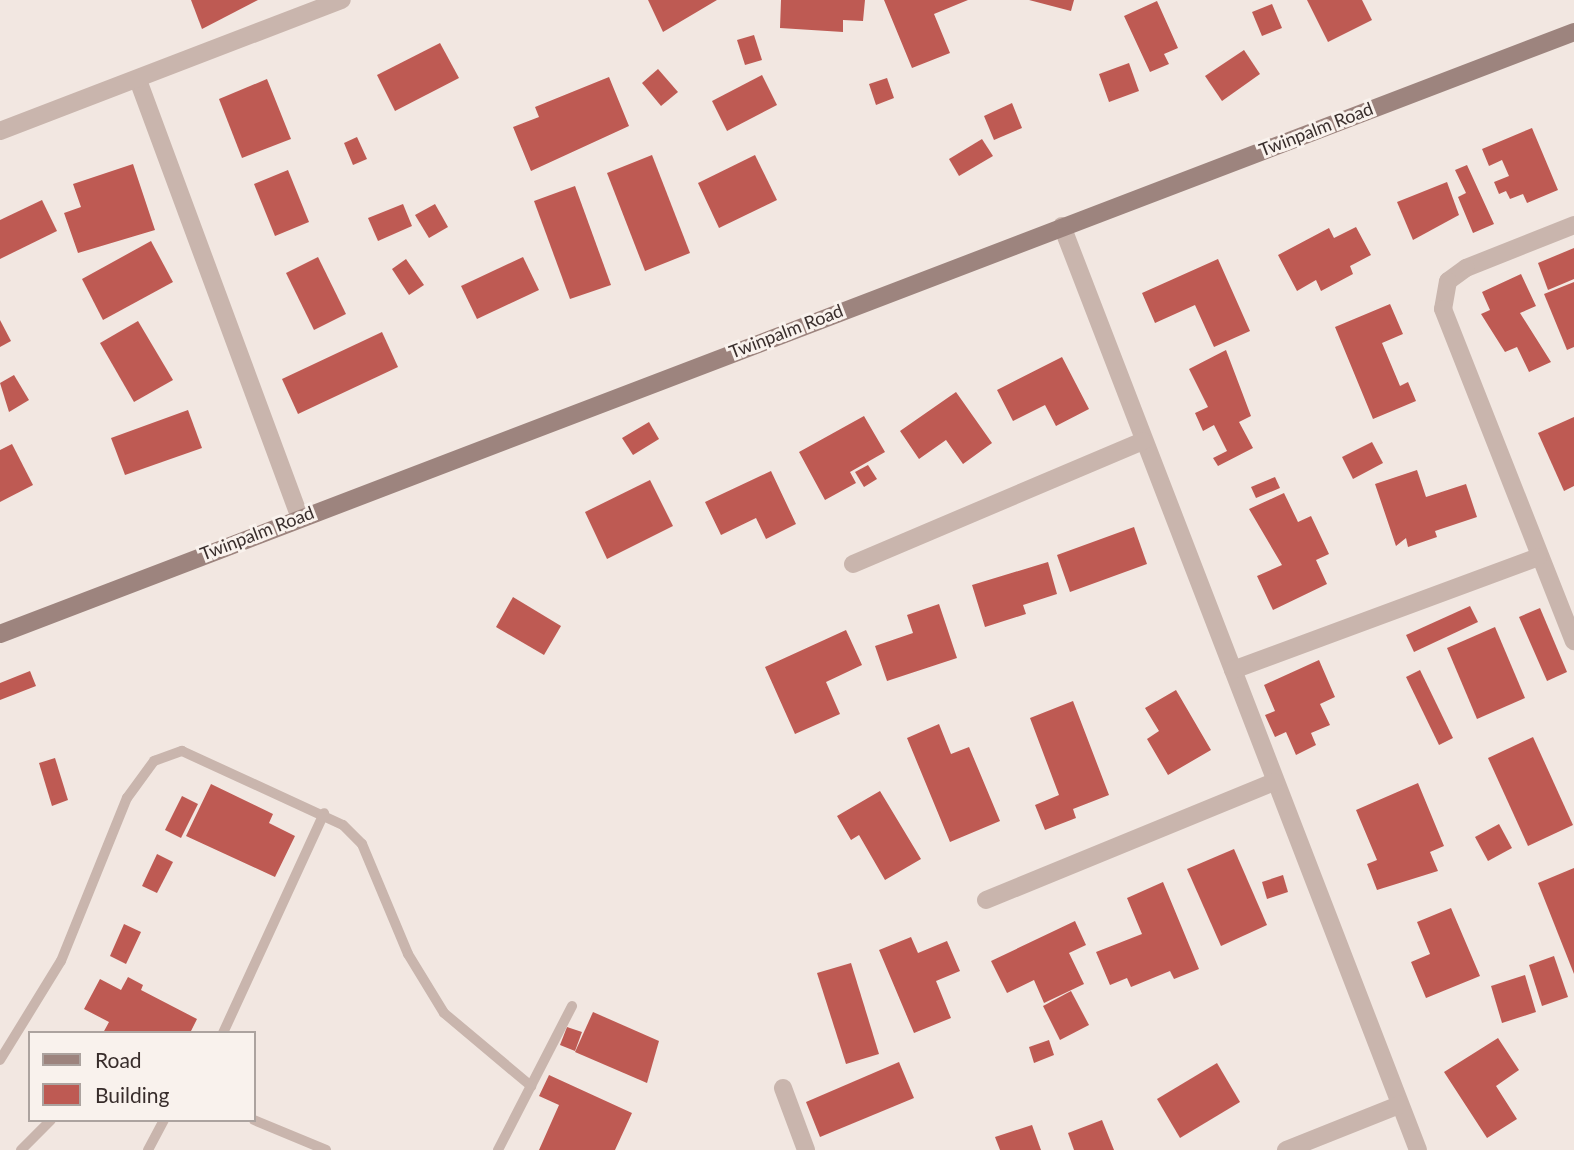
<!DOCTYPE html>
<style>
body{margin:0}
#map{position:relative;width:1574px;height:1150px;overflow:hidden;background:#f2e7e1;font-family:Lato,sans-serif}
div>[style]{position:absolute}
.building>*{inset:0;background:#be5a53}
.service>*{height:10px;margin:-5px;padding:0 5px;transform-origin:5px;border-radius:5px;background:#c9b5ad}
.minor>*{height:18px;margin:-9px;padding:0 9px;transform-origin:9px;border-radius:9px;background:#c9b5ad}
.secondary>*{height:18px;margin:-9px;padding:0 9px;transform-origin:9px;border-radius:9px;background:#9d847e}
span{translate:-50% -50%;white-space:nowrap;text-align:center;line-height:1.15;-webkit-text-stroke:6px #f9f2ed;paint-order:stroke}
.street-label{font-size:18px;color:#382d2b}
.legend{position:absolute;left:28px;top:1031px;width:228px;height:91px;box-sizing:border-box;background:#f9f2ed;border:2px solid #aca39f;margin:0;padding:9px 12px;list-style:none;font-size:21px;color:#382d2b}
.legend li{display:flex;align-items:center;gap:14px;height:35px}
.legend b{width:35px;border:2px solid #aca39f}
</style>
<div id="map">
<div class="building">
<i style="clip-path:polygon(191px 0,258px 0,202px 29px)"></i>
<i style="clip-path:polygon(648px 0,717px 0,663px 32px)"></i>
<i style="clip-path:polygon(781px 0,865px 0,863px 21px,843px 20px,843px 32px,780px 28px)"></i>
<i style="clip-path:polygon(884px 0,968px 0,934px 14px,950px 53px,912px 68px)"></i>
<i style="clip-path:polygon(1029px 0,1074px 0,1071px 11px)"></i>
<i style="clip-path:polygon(1307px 0,1362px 0,1372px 20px,1328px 42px)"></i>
<i style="clip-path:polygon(1157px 1px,1178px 48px,1164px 54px,1169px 64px,1150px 72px,1124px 16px)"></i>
<i style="clip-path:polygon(1272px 4px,1282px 28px,1262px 36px,1252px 12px)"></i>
<i style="clip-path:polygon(754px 35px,762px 60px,745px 65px,737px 40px)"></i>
<i style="clip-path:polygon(440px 43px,459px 78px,395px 111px,377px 75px)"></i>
<i style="clip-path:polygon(1244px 50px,1260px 74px,1222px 101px,1205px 76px)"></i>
<i style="clip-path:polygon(1129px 63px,1139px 91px,1109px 102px,1099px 74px)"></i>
<i style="clip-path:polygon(658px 69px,678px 92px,661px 106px,642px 83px)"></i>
<i style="clip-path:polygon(762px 75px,777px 105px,727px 131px,712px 101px)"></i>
<i style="clip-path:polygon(609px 77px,629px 126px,531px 171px,513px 127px,539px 117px,535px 107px)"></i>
<i style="clip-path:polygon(887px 78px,894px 98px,876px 105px,869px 84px)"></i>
<i style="clip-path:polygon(267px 79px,291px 139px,242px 158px,219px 99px)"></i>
<i style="clip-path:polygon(1012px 103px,1022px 128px,994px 140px,984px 116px)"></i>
<i style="clip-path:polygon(1532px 128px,1558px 190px,1527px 203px,1523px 194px,1510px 199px,1506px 191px,1499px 194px,1494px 182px,1509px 176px,1502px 160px,1489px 166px,1482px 149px)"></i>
<i style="clip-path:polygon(357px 137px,367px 159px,353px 165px,344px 143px)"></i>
<i style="clip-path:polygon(982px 139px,993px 156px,959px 176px,949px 159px)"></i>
<i style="clip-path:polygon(652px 155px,690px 253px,645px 271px,607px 173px)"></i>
<i style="clip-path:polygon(755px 155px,777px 200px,719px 228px,698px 183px)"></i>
<i style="clip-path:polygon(133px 164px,155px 230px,78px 253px,64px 213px,81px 207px,73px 184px)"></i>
<i style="clip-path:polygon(1467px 165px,1494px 224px,1473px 233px,1458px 197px,1466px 193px,1455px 170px)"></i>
<i style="clip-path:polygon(288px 170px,309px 222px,275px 236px,254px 184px)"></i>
<i style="clip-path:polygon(1447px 182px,1459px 215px,1413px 240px,1397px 202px)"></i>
<i style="clip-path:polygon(575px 186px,611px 285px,570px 299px,534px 201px)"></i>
<i style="clip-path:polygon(42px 200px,57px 231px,0 259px,0 220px)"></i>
<i style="clip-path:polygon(403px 204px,412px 226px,378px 241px,368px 218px)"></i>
<i style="clip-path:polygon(435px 204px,448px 227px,429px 238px,415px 215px)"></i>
<i style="clip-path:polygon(1356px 227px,1371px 255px,1350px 266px,1353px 274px,1321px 291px,1316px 280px,1297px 291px,1278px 255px,1329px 228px,1334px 238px)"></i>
<i style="clip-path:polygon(151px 241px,173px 282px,103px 320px,82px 279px)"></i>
<i style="clip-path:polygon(1574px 248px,1574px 279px,1548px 290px,1538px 263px)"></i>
<i style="clip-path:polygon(318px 257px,346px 314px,314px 330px,286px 273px)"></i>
<i style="clip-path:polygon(523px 257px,539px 290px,477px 319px,461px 286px)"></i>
<i style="clip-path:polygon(406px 259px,424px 285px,409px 295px,392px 269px)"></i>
<i style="clip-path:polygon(1218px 259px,1250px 331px,1214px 347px,1195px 305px,1155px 323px,1142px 293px)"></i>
<i style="clip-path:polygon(1521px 274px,1536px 306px,1520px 313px,1551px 362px,1529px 372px,1517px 347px,1505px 352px,1481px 314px,1490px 310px,1482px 292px)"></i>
<i style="clip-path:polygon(1574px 282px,1574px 347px,1567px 350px,1544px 294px)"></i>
<i style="clip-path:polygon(1390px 304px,1403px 334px,1382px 343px,1400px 386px,1408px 382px,1416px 401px,1373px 419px,1335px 327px)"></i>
<i style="clip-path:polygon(0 320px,11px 341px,0 347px)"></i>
<i style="clip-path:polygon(138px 321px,173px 380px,134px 402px,100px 343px)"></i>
<i style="clip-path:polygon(382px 332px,398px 367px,298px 414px,282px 379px)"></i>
<i style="clip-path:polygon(1226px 350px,1251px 416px,1239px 422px,1253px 448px,1218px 466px,1213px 458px,1227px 451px,1214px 425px,1203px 431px,1195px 413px,1208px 407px,1189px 369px)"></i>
<i style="clip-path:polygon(1062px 357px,1089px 409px,1056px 426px,1045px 405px,1013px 421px,997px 390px)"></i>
<i style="clip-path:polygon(14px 375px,29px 400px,9px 412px,0 383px)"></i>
<i style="clip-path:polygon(956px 392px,992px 443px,963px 464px,946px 440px,919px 459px,900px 431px)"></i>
<i style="clip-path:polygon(188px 410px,202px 448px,125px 475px,111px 438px)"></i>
<i style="clip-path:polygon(864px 416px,885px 452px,850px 472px,856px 483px,825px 500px,799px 452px)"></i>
<i style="clip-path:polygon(1574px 417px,1574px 486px,1564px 491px,1538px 433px)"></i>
<i style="clip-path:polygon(649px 422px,659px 439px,633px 455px,622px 438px)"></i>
<i style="clip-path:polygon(1372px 442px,1383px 463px,1353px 479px,1342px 457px)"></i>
<i style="clip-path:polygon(12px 444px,33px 485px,0 502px,0 450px)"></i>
<i style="clip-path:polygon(868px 465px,877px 479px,864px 487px,855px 472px)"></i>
<i style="clip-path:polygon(1417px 470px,1426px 497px,1466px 484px,1477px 517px,1435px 531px,1437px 537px,1408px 547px,1406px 538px,1396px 546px,1375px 484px)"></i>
<i style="clip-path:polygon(771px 471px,796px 524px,766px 539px,756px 518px,721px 535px,705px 502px)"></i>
<i style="clip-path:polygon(1275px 477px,1280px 488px,1256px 498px,1251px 487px)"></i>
<i style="clip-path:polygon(650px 480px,673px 526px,607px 559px,585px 512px)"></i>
<i style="clip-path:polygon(1284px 493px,1298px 522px,1311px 516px,1329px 554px,1316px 560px,1327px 584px,1273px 610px,1257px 576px,1282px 565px,1249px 509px)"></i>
<i style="clip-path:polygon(1134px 527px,1147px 564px,1070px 592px,1057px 555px)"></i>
<i style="clip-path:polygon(1048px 562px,1057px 594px,1023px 605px,1026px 614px,985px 627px,972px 585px)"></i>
<i style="clip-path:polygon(513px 597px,561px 626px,544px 655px,496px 627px)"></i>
<i style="clip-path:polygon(939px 604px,957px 658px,887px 681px,875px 646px,913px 633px,907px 615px)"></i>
<i style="clip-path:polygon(1470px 606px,1478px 622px,1414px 652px,1406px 635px)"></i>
<i style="clip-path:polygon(1540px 608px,1567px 672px,1547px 681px,1519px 617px)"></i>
<i style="clip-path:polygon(1495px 627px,1525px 698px,1477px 719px,1447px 648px)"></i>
<i style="clip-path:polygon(846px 630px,862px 665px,826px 682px,840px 714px,795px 734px,765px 667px)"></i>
<i style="clip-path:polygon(1319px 660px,1335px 697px,1320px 704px,1330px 725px,1311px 733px,1316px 745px,1296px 755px,1286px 732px,1275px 737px,1265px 715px,1275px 711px,1264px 685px)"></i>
<i style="clip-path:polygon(1420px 670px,1453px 738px,1439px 745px,1406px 677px)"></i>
<i style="clip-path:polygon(30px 671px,36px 686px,0 700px,0 683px)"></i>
<i style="clip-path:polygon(1176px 690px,1211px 750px,1168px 775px,1147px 739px,1159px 731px,1145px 708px)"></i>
<i style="clip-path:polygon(1073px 701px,1109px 795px,1073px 809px,1076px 818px,1045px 830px,1035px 805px,1059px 795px,1030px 718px)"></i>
<i style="clip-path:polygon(939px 724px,951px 754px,969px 747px,1000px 821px,950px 842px,907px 738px)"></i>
<i style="clip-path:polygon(1533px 737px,1573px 825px,1528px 846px,1488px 758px)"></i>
<i style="clip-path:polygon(55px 758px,68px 800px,52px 806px,39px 763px)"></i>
<i style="clip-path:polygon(1418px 783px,1444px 846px,1430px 852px,1438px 871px,1377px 890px,1367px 864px,1377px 860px,1356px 810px)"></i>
<i style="clip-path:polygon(211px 784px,273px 814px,269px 823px,295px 836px,275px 877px,186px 836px)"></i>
<i style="clip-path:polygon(880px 791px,921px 859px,885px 880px,859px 835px,851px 840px,837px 816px)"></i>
<i style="clip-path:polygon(182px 796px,198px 804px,181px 838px,165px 830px)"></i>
<i style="clip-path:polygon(1499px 824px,1512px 848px,1488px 861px,1475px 837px)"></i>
<i style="clip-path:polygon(1234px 849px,1267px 925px,1221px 946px,1187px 869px)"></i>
<i style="clip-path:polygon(157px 854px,173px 862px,157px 893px,142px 886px)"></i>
<i style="clip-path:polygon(1574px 868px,1574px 974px,1538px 883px)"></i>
<i style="clip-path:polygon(1283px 875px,1288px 892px,1267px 899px,1262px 882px)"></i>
<i style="clip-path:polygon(1163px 882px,1199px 969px,1174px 979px,1170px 971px,1131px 987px,1127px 978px,1110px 985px,1096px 952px,1142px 934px,1127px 898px)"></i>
<i style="clip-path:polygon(1451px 908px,1480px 976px,1426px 998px,1411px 962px,1430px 954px,1417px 922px)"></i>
<i style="clip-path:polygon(1075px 921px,1086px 945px,1069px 953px,1084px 984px,1044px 1003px,1034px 980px,1007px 993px,991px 961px)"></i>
<i style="clip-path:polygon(124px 924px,141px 932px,126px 964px,110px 956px)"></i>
<i style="clip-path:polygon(911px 937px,918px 953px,947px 941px,960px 971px,936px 981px,951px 1018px,914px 1033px,879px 950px)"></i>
<i style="clip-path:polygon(1554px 956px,1568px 997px,1542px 1006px,1529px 965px)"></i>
<i style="clip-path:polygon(851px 963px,879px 1054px,846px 1064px,817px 973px)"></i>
<i style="clip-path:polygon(1525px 975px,1536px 1012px,1502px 1023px,1491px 986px)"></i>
<i style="clip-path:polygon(128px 977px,143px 985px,141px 990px,197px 1019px,190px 1033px,103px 1033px,109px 1022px,84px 1009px,100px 979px,121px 990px)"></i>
<i style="clip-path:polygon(1071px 991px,1089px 1025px,1060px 1040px,1043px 1006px)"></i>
<i style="clip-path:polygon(593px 1012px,659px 1041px,647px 1083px,575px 1052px)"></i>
<i style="clip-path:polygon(567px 1027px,582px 1032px,575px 1051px,560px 1045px)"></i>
<i style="clip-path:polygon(1498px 1038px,1519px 1070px,1496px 1086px,1517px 1119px,1487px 1138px,1444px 1072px)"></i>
<i style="clip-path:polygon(1049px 1040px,1054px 1055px,1034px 1063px,1029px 1047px)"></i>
<i style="clip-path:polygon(899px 1062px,914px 1098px,820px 1137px,806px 1102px)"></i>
<i style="clip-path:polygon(1217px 1063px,1240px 1102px,1180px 1138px,1157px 1099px)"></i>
<i style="clip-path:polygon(549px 1075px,632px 1113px,615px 1150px,539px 1150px,559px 1105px,539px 1096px)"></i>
<i style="clip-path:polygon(1102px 1120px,1114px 1150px,1074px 1150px,1068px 1133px)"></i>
<i style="clip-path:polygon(1032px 1125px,1041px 1150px,1000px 1150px,995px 1137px)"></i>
</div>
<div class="service">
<i style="left:223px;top:1033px;width:242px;rotate:-65.3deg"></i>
<i style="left:0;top:1060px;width:116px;rotate:-58.4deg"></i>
<i style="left:61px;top:961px;width:176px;rotate:-68deg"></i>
<i style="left:127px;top:798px;width:46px;rotate:-53.9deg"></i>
<i style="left:154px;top:761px;width:30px;rotate:-20deg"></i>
<i style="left:182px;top:751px;width:177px;rotate:24.7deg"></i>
<i style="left:343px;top:825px;width:27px;rotate:45deg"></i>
<i style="left:362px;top:844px;width:119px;rotate:67.3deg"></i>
<i style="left:408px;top:954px;width:69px;rotate:58.6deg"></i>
<i style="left:444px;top:1013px;width:114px;rotate:40deg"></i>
<i style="left:254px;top:1120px;width:78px;rotate:22.6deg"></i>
<i style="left:21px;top:1150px;width:42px;rotate:-45deg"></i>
<i style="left:148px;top:1150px;width:34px;rotate:-62deg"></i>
<i style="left:498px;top:1150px;width:162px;rotate:-62.8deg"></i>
</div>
<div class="minor">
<i style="left:138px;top:80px;width:465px;rotate:69.7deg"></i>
<i style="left:0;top:131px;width:366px;rotate:-21deg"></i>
<i style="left:1574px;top:225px;width:116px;rotate:158.3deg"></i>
<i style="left:1466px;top:268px;width:22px;rotate:144deg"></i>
<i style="left:1448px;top:281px;width:28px;rotate:100deg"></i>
<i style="left:1443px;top:309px;width:357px;rotate:68.5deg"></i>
<i style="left:1062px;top:226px;width:990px;rotate:68.93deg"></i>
<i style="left:853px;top:564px;width:315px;rotate:-23deg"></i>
<i style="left:1233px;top:670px;width:325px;rotate:-20.3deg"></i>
<i style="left:986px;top:900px;width:311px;rotate:-22.3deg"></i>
<i style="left:783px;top:1088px;width:66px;rotate:69.6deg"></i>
<i style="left:1286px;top:1150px;width:122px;rotate:-21.7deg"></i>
</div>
<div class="secondary">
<i style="left:0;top:634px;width:1685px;rotate:-20.93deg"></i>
</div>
<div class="street-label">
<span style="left:1316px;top:129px;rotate:-21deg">Twinpalm Road</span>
<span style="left:786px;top:331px;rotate:-21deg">Twinpalm Road</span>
<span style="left:257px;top:533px;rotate:-21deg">Twinpalm Road</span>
</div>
<ul class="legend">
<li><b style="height:9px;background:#9d847e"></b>Road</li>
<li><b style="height:19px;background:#be5a53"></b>Building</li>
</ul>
</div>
